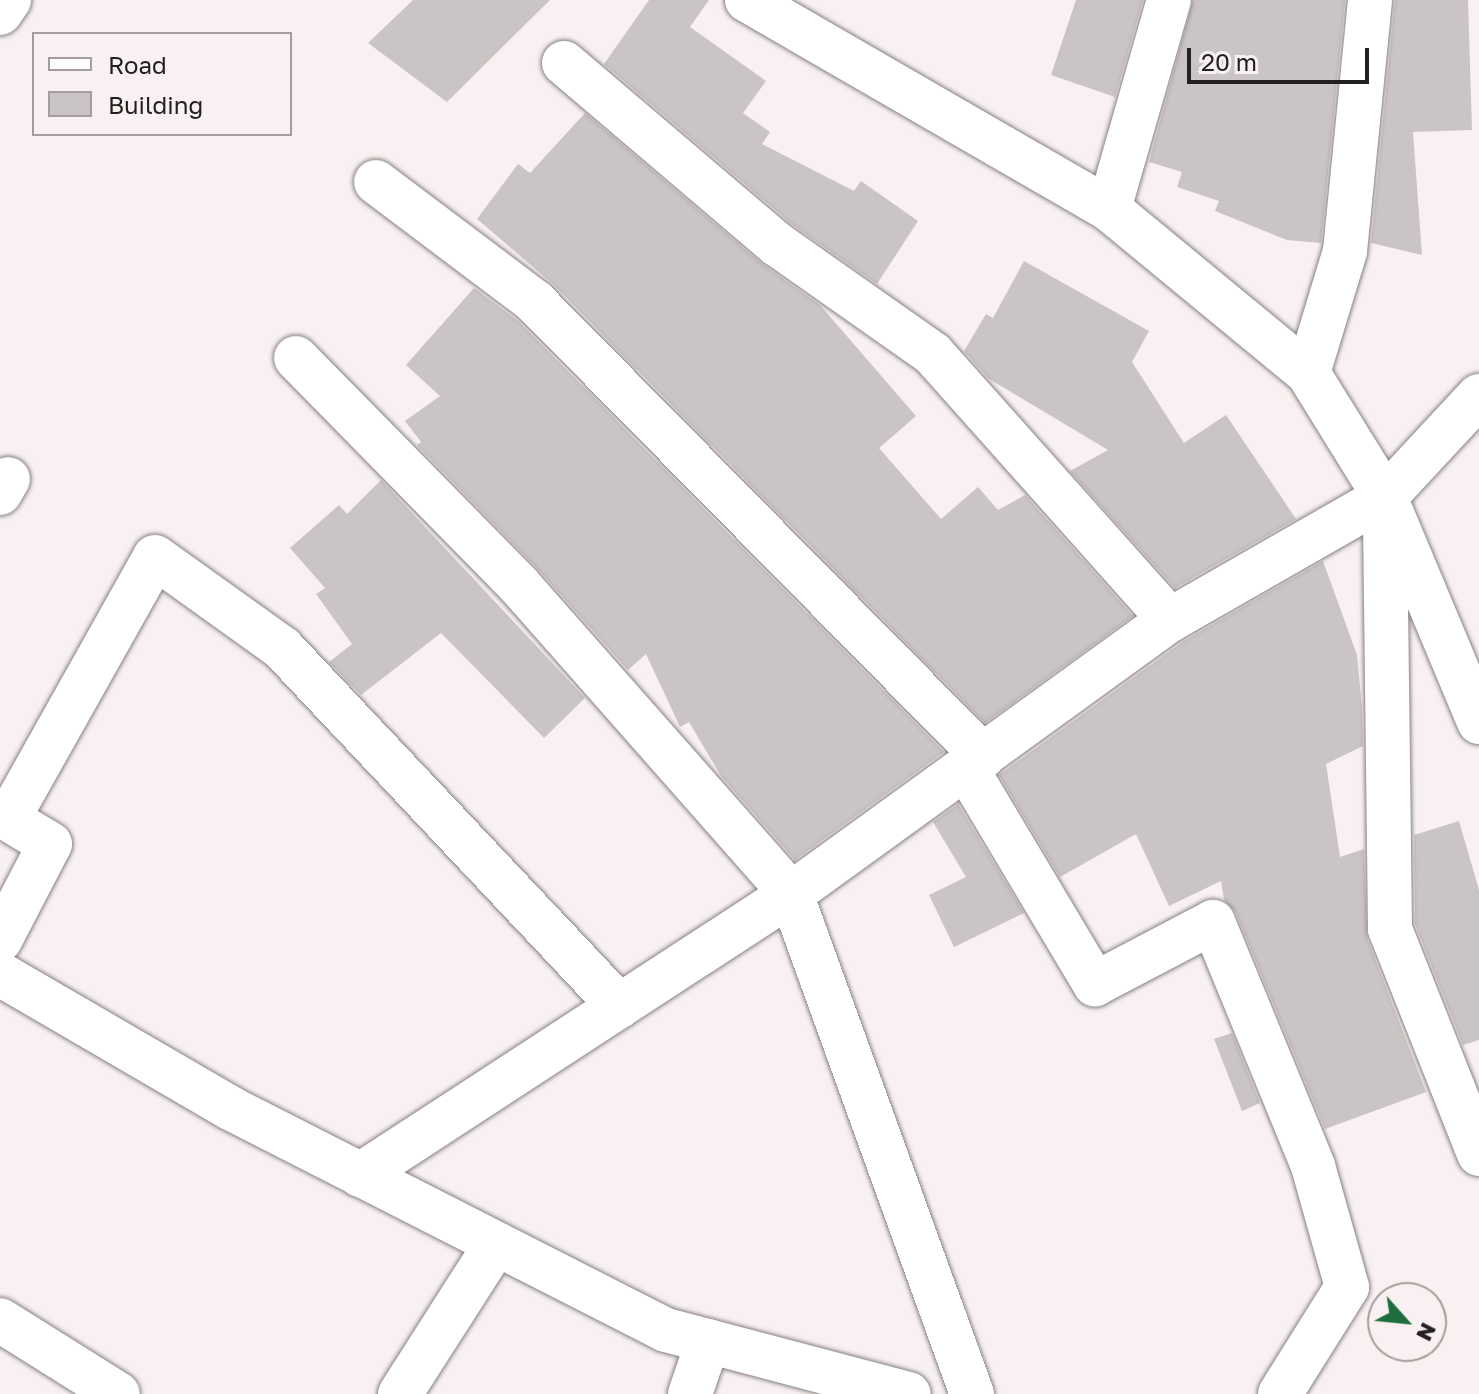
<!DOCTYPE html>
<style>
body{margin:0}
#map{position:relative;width:1479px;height:1394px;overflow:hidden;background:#f9f1f1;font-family:"Golos Text",sans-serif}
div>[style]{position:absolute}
.building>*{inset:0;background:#cbc4c4}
.roads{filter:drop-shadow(0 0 2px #888181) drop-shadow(0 0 2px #888181)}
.minor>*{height:44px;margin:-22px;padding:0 22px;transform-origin:22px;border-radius:22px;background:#fff}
span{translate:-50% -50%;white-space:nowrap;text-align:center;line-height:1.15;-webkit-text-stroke:7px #f9f1f1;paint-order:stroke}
.legend{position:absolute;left:32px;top:32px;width:260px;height:104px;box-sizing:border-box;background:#f9f1f1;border:2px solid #a39e9d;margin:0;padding:10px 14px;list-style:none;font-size:24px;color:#232120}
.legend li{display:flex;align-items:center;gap:16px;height:40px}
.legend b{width:40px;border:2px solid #a39e9d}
.north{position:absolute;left:1367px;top:1282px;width:80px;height:80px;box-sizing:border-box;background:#f9f1f1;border:2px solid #a39e9d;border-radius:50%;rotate:117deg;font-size:22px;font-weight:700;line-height:32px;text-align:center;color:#232120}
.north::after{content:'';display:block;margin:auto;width:28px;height:36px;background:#1f6e3e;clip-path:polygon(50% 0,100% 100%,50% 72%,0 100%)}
.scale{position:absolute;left:1187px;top:48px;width:182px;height:36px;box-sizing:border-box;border:4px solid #232120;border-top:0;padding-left:10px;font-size:24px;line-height:28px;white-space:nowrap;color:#232120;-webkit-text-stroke:6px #f9f1f1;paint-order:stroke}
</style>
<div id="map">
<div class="building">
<i style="clip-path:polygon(413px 0,550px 0,447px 102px,368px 43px)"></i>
<i style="clip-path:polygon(649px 0,709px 0,690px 27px,766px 81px,743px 113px,770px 132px,762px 144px,854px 191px,861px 181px,918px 221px,877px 284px,793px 225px,604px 64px)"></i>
<i style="clip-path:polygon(1076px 0,1143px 0,1115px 97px,1051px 75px)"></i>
<i style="clip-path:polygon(1193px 0,1345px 0,1321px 243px,1287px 240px,1215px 211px,1219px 201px,1177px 187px,1182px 172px,1149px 162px)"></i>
<i style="clip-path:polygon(1395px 0,1468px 0,1472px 130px,1413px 132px,1422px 255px,1371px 243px)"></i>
<i style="clip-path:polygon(585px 113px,762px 264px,820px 305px,916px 416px,879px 448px,941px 519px,978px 487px,998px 510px,1025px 495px,1133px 616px,985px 723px,553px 284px,477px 219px,518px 164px,530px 173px)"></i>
<i style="clip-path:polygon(1024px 261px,1149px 331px,1132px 362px,1184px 443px,1226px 415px,1296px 519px,1175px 588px,1070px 471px,1108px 450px,989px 379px,964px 351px,986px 314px,993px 318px)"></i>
<i style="clip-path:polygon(474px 288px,518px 321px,944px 752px,795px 860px,721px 776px,689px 722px,680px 727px,646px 654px,628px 670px,537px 568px,417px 445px,421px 442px,405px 421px,440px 396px,406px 365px)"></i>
<i style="clip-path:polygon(381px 480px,585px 698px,544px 738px,441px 633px,361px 695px,329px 662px,352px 644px,316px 594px,325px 588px,290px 548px,339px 505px,347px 514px)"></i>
<i style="clip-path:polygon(1323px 561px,1357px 655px,1362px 708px,1363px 746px,1326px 764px,1340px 857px,1364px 849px,1367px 938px,1426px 1092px,1325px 1129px,1236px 913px,1224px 900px,1221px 881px,1169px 906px,1136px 834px,1060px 877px,999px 775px,1184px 641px)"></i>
<i style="clip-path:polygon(958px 804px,1024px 913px,954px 947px,929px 895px,966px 877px,933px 822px)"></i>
<i style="clip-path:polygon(1459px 821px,1479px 890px,1479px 1040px,1463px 1045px,1415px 924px,1414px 835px)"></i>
<i style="clip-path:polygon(1232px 1033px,1260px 1103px,1242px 1111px,1214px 1039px)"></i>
</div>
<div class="roads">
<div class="minor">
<i style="left:747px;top:0;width:418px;rotate:30deg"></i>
<i style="left:1109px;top:209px;width:258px;rotate:39.5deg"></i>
<i style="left:1308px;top:373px;width:146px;rotate:58.2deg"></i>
<i style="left:1385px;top:497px;width:244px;rotate:67.3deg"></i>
<i style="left:0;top:13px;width:16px;rotate:-55deg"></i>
<i style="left:564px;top:63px;width:281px;rotate:40.4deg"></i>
<i style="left:778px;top:245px;width:189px;rotate:35.1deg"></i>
<i style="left:933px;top:354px;width:356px;rotate:48.3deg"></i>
<i style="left:376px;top:182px;width:199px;rotate:37deg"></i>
<i style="left:535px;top:302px;width:638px;rotate:45.38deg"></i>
<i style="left:1109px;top:209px;width:217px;rotate:-74deg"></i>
<i style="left:296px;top:358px;width:318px;rotate:45.5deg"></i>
<i style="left:519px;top:585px;width:412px;rotate:48.6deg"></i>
<i style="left:791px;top:894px;width:532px;rotate:70.1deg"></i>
<i style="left:1308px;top:373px;width:127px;rotate:-73.1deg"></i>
<i style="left:1345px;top:251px;width:252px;rotate:-84.3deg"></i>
<i style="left:0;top:493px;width:16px;rotate:-60deg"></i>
<i style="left:1385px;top:519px;width:410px;rotate:89.3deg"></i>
<i style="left:1390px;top:929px;width:242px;rotate:68.4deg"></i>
<i style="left:966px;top:768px;width:252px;rotate:59.2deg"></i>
<i style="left:1095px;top:984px;width:133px;rotate:-27.7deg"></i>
<i style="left:1213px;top:922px;width:264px;rotate:67.7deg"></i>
<i style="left:1313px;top:1166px;width:126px;rotate:74.3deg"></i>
<i style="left:1347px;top:1287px;width:126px;rotate:122.1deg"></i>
<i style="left:0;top:940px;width:108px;rotate:-62.5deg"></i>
<i style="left:50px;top:844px;width:49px;rotate:-149.2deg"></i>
<i style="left:8px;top:819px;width:300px;rotate:-60.7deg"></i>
<i style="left:155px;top:557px;width:156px;rotate:35.6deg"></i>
<i style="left:282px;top:648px;width:492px;rotate:46.7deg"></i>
<i style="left:0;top:974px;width:266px;rotate:30.2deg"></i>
<i style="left:230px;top:1108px;width:489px;rotate:27deg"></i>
<i style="left:666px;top:1330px;width:251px;rotate:14.8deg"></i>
<i style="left:360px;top:1175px;width:515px;rotate:-33.1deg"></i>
<i style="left:791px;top:894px;width:468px;rotate:-35.9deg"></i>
<i style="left:1170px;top:620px;width:248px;rotate:-29.8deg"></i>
<i style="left:1385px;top:497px;width:138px;rotate:-47.1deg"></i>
<i style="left:0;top:1320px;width:139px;rotate:32.1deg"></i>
<i style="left:400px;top:1394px;width:178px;rotate:-57.4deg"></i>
<i style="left:690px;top:1394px;width:56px;rotate:-71.2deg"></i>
</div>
</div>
<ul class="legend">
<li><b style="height:10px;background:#fff"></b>Road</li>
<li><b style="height:22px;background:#cbc4c4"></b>Building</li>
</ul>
<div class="north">N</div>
<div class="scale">20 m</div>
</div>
